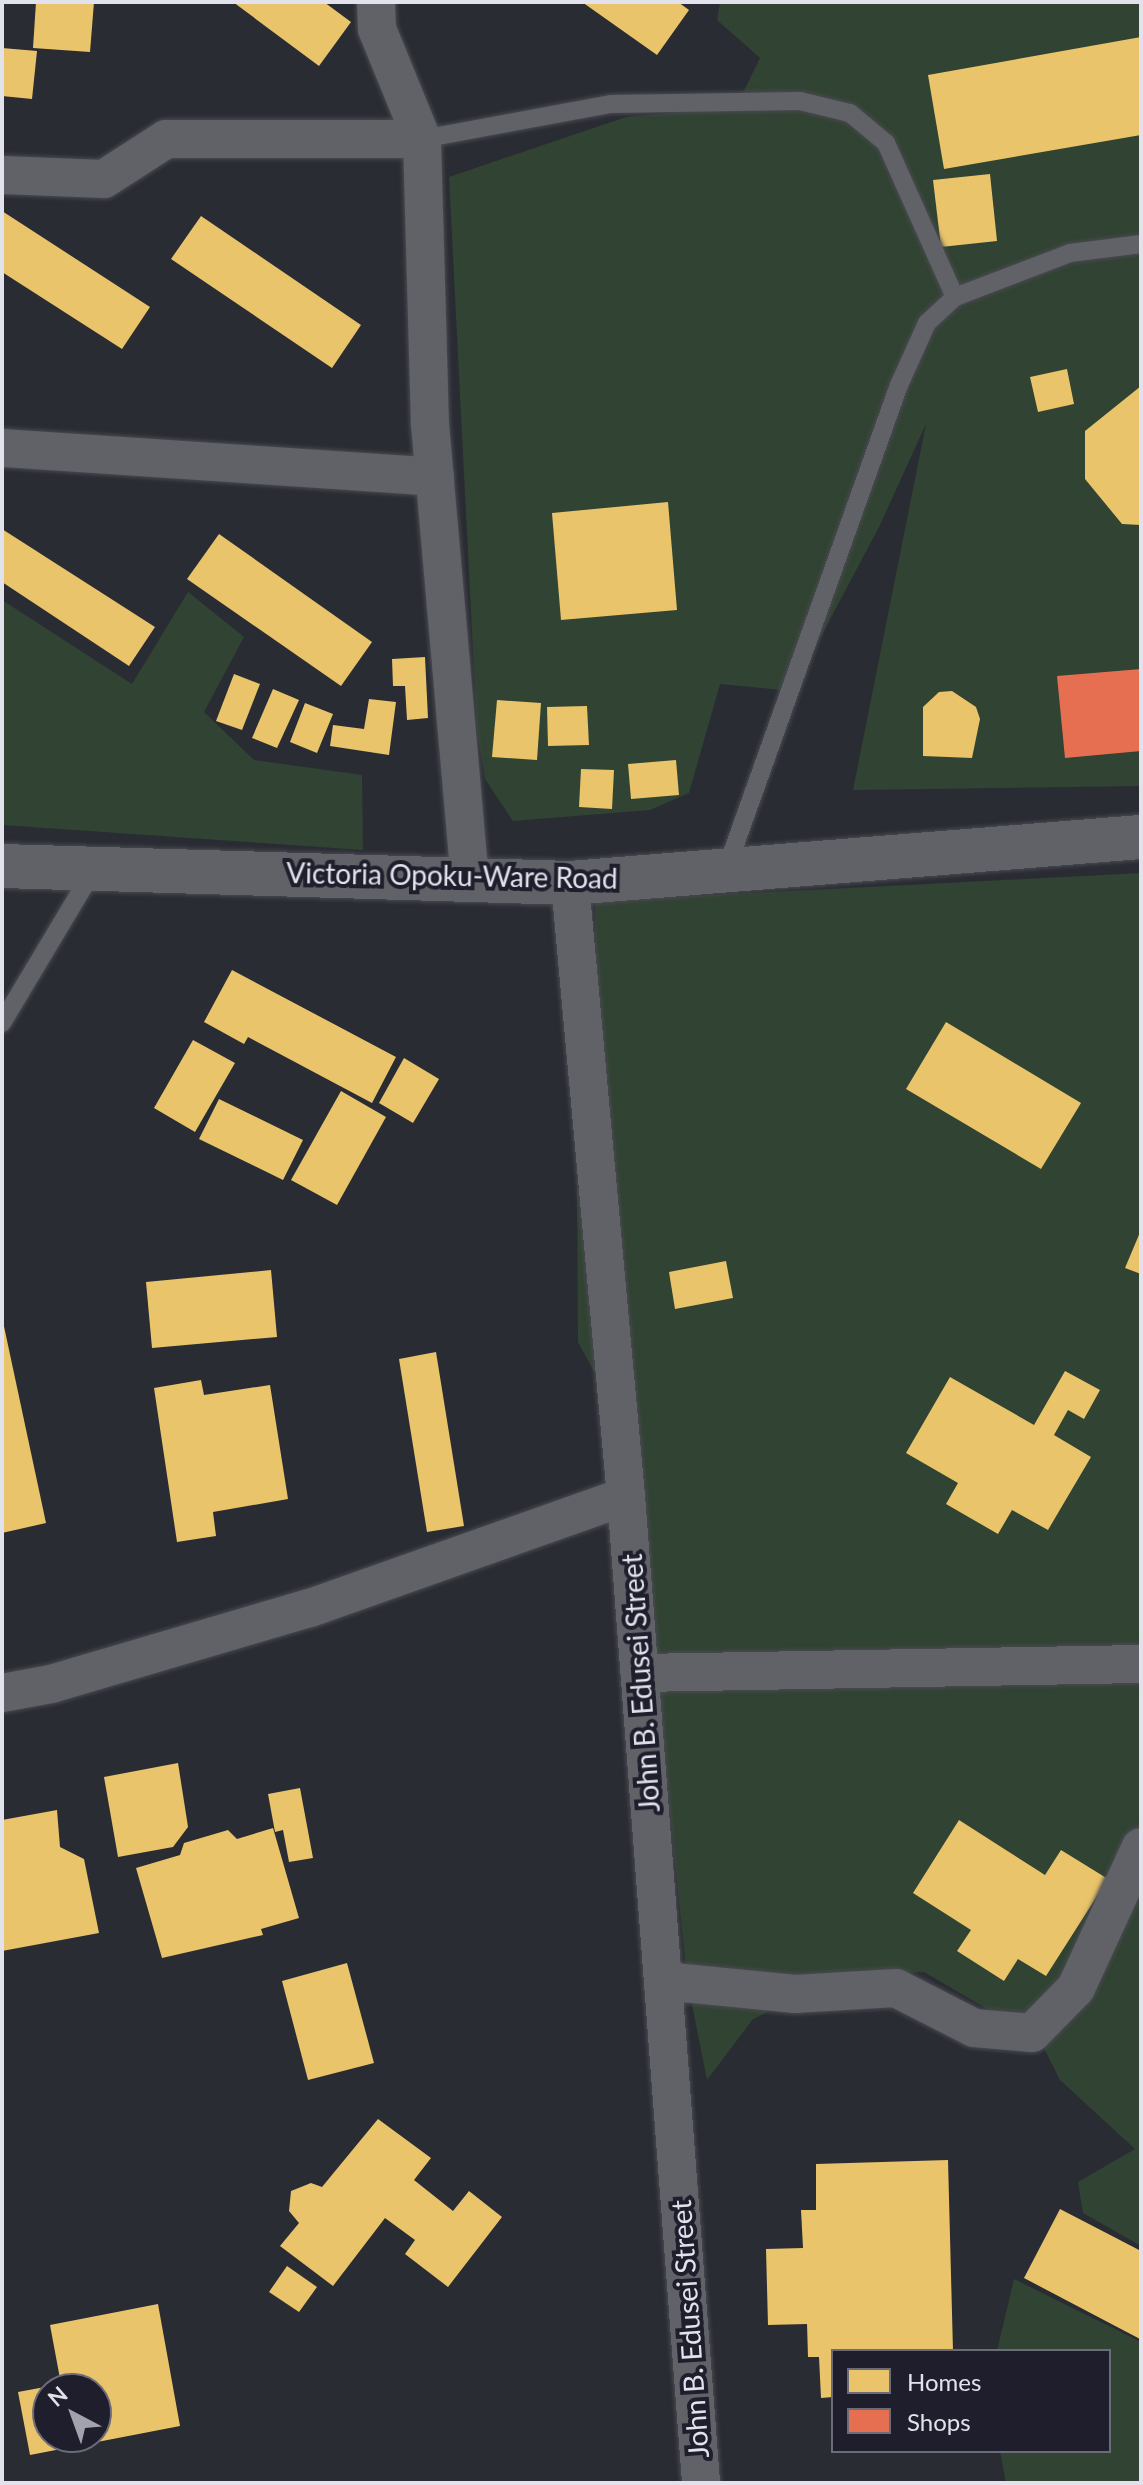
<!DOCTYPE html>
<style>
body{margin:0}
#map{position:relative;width:1143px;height:2485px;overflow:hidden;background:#2a2c34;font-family:Lato,sans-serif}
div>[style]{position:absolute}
.green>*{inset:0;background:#314332}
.homes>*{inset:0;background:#e9c46a}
.shops>*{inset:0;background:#e76f51}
.roads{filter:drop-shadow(0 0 2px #494a51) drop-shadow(0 0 2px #494a51)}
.lane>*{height:18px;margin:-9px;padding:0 9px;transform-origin:9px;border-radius:9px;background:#616268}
.street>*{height:38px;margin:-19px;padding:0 19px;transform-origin:19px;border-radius:19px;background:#616268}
.secondary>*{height:44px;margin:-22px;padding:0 22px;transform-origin:22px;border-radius:22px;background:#616268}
span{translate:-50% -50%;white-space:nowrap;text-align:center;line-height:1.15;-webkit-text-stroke:8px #1e1e2c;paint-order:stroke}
.street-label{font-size:28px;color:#e2e2ec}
.frame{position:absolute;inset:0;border:4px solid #e2e2ec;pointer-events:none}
.legend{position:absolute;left:831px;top:2349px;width:280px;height:104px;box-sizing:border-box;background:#1e1e2c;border:2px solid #6c6c79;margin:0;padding:10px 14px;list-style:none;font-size:24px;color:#e2e2ec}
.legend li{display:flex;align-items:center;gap:16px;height:40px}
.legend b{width:40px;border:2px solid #6c6c79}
.north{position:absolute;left:32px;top:2373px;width:80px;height:80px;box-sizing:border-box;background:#1e1e2c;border:2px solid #6c6c79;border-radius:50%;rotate:319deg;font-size:22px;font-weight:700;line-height:32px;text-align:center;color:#e2e2ec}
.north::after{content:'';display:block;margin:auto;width:28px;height:36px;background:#a2a2ac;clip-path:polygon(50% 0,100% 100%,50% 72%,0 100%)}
</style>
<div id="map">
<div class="green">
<i style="clip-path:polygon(720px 2px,1141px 2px,1141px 786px,853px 790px,926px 424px,879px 527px,792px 691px,720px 684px,689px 793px,650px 810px,513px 821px,485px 779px,477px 731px,449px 177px,626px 117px,736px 107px,760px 58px,717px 20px)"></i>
<i style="clip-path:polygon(188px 592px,244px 637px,204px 712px,254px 760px,362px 775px,363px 850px,2px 825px,2px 600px,132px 684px)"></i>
<i style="clip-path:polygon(1141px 873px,1141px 2246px,1083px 2213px,1078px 2182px,1135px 2149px,1060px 2080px,1040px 2040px,924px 1972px,842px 1976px,753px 2019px,707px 2080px,687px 1979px,662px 1734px,603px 1388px,578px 1342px,577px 1188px,609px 1188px,596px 1050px,595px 901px)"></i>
<i style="clip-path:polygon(1014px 2279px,1141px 2342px,1141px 2483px,1006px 2483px,1000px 2451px,1109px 2451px,1109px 2351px,997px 2351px)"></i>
</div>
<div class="homes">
<i style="clip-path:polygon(36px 2px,94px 2px,90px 52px,33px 48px)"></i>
<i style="clip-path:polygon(233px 2px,324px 2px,351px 22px,319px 66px)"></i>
<i style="clip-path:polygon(582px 2px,678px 2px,689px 10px,657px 55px)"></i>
<i style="clip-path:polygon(1141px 37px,1141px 135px,944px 169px,928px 75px)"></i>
<i style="clip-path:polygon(2px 48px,37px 51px,32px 99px,2px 96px)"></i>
<i style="clip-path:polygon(990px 174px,997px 241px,941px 247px,933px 180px)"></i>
<i style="clip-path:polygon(2px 211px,150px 307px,122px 349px,2px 272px)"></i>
<i style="clip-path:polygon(201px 216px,361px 325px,332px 368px,171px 259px)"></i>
<i style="clip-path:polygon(1067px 369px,1074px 404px,1038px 412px,1030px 377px)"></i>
<i style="clip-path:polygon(1141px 386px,1141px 525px,1122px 524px,1085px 479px,1085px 431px)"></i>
<i style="clip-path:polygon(668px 502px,677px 610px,561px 620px,552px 513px)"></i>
<i style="clip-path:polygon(2px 529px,155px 627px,129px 666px,2px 582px)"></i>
<i style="clip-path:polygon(219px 534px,372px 642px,341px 686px,187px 579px)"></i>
<i style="clip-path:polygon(425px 657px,428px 718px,407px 720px,405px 686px,393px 686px,392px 659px)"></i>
<i style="clip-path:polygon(234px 674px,260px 684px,242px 730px,216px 721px)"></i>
<i style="clip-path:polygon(273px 689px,299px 700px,277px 748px,252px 738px)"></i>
<i style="clip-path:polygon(952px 691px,976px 707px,980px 719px,972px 758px,923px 756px,923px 707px,939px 692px)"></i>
<i style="clip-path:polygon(369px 699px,396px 702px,389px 755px,330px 746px,333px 725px,364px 729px)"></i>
<i style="clip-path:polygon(497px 700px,541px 703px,537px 760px,492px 757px)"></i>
<i style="clip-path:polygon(305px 703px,333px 714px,317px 753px,290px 742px)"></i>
<i style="clip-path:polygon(587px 706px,589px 745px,548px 746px,547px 707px)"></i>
<i style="clip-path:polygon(676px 760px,679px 795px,631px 799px,628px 764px)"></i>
<i style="clip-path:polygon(581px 769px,614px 770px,612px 809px,579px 807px)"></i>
<i style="clip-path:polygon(232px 970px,396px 1057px,372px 1103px,248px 1037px,244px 1044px,204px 1022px)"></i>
<i style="clip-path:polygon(946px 1022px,1081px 1103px,1041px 1169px,906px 1089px)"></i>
<i style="clip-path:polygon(193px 1040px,235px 1063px,195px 1132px,154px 1108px)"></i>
<i style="clip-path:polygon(404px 1058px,439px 1079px,413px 1123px,379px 1103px)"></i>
<i style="clip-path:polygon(341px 1091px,386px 1117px,337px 1205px,291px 1180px)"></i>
<i style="clip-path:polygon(219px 1099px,303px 1140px,283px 1180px,199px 1139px)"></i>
<i style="clip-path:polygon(1141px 1230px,1141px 1274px,1125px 1268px)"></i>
<i style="clip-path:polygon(726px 1261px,733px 1298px,675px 1309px,669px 1272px)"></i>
<i style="clip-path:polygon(271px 1270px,277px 1337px,152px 1348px,146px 1282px)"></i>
<i style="clip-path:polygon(2px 1317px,46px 1523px,2px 1533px)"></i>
<i style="clip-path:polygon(436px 1352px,464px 1526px,427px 1532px,399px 1359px)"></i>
<i style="clip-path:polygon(1065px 1371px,1100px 1390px,1084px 1419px,1068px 1410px,1054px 1435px,1091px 1457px,1048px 1530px,1012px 1510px,998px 1534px,946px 1504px,958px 1483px,906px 1453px,950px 1377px,1034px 1425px)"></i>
<i style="clip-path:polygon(201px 1380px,204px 1395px,270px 1385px,288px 1499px,213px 1512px,216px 1536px,177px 1542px,154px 1388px)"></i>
<i style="clip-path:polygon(178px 1763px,188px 1827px,173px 1847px,118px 1857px,104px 1777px)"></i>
<i style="clip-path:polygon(300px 1788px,313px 1858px,289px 1862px,283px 1830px,275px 1832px,268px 1794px)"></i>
<i style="clip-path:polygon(57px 1810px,60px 1847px,84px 1859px,99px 1933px,2px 1951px,2px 1820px)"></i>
<i style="clip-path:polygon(959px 1820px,1045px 1875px,1061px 1850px,1108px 1879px,1046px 1976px,1018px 1959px,1004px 1981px,957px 1951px,971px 1930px,913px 1893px)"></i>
<i style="clip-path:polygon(273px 1828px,299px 1918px,261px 1929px,263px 1935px,162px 1958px,136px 1868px,180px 1855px,184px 1843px,228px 1830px,237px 1839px)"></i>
<i style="clip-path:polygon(347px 1963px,374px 2063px,308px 2080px,282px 1981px)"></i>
<i style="clip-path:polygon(378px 2119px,431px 2158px,414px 2180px,453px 2211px,469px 2191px,502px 2217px,448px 2287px,405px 2254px,415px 2240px,385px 2218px,333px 2286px,280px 2246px,299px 2223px,289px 2211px,291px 2191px,311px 2183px,322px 2187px)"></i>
<i style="clip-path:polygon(948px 2160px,953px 2351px,833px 2351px,833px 2397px,821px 2398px,819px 2357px,808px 2357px,807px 2324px,768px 2325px,766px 2249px,803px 2248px,801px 2210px,816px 2210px,816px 2164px)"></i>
<i style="clip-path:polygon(1060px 2209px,1141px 2251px,1140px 2339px,1024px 2278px)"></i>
<i style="clip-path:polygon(287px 2266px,317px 2287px,299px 2312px,269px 2292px)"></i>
<i style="clip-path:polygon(evenodd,158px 2304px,180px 2426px,30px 2455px,18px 2392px,61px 2384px,50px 2325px,158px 2304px,48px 2389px,96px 2389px,96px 2437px,48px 2437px,48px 2389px)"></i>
</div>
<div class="shops">
<i style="clip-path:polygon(1141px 669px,1141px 751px,1065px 758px,1057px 676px)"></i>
</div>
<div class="roads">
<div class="lane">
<i style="left:422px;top:139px;width:192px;rotate:-10.5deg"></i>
<i style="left:611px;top:104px;width:189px;rotate:-0.9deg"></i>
<i style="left:800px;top:101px;width:51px;rotate:13.5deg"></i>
<i style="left:850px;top:113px;width:47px;rotate:39.8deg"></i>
<i style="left:886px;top:143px;width:169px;rotate:65.9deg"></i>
<i style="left:726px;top:870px;width:515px;rotate:-70.37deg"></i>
<i style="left:899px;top:385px;width:68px;rotate:-65.7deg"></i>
<i style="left:927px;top:323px;width:38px;rotate:-43deg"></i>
<i style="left:955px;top:297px;width:123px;rotate:-20.9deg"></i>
<i style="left:1070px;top:253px;width:72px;rotate:-7.2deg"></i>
<i style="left:2px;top:1023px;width:177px;rotate:-59.1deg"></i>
</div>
<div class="street">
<i style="left:376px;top:2px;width:27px;rotate:88deg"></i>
<i style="left:377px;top:29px;width:119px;rotate:67.8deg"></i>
<i style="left:422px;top:139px;width:285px;rotate:88.4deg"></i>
<i style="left:430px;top:424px;width:455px;rotate:85deg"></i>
<i style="left:2px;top:175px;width:102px;rotate:2.2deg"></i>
<i style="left:104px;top:179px;width:74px;rotate:-32.8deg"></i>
<i style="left:166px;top:139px;width:256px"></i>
<i style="left:2px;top:448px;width:434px;rotate:3.8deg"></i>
<i style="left:570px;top:883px;width:616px;rotate:84.78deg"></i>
<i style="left:626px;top:1496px;width:990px;rotate:85.65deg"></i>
<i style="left:640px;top:1673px;width:501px;rotate:-1.03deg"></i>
<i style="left:2px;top:1693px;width:50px;rotate:-10.4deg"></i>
<i style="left:51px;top:1684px;width:270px;rotate:-16.4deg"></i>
<i style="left:310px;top:1608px;width:335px;rotate:-19.5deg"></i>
<i style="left:663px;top:1981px;width:133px;rotate:5.6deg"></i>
<i style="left:795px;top:1994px;width:101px;rotate:-3.4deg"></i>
<i style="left:896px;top:1988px;width:88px;rotate:27.1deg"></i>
<i style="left:974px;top:2028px;width:58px;rotate:4.9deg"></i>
<i style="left:1032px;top:2033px;width:63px;rotate:-45.6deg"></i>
<i style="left:1076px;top:1988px;width:155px;rotate:-65.3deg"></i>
</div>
<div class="secondary">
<i style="left:2px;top:866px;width:568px;rotate:1.71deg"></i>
<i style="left:570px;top:883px;width:573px;rotate:-4.61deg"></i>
</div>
</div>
<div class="street-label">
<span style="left:452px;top:875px;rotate:1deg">Victoria Opoku-Ware Road</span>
<span style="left:640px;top:1683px;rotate:-94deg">John B. Edusei Street</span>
<span style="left:689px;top:2329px;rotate:-94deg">John B. Edusei Street</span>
</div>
<div class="frame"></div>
<ul class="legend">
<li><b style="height:22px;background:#e9c46a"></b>Homes</li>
<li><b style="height:22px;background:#e76f51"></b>Shops</li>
</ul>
<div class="north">N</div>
</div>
